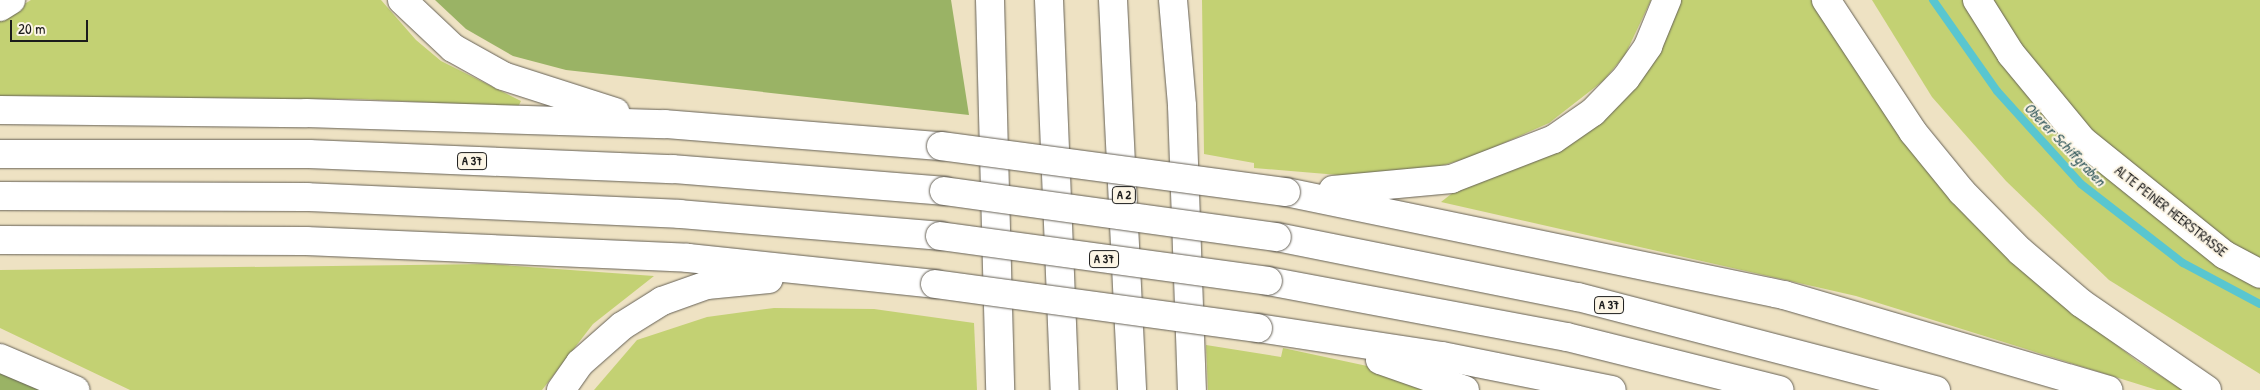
<!DOCTYPE html>
<style>
body{margin:0}
#map{position:relative;width:2260px;height:390px;overflow:hidden;background:#eee2c3;font-family:"Patrick Hand",sans-serif}
div>[style]{position:absolute}
.green>*{inset:0;background:#c3d173}
.forest>*{inset:0;background:#9ab365}
.stream>*{height:8px;margin:-4px;padding:0 4px;transform-origin:4px;border-radius:4px;background:#59c6d0}
.roads{filter:drop-shadow(0 0 1px #666156) drop-shadow(0 0 1px #666156)}
.street>*{height:28px;margin:-14px;padding:0 14px;transform-origin:14px;border-radius:14px;background:#fff}
.highway>*{height:28px;margin:-14px;padding:0 14px;transform-origin:14px;border-radius:14px;background:#fff}
.bridges{filter:drop-shadow(0 0 1px #666156) drop-shadow(0 0 1px #666156)}
.highway-bridge>*{height:28px;margin:-14px;padding:0 14px;transform-origin:14px;border-radius:14px;background:#fff}
span{translate:-50% -50%;white-space:nowrap;text-align:center;line-height:1.15;-webkit-text-stroke:4px #fcf5e5;paint-order:stroke}
.shield-label span{padding:1px 4px;background:#fcf5e5;border:1px solid;border-radius:4px;-webkit-text-stroke-width:0}
.shield-label{font-size:12px;color:#1c1c1c;font-weight:700}
.street-label{font-size:14px;color:#1c1c1c}
.water-label{font-size:15px;color:#31585b;font-style:italic}
.scale{position:absolute;left:10px;top:20px;width:78px;height:22px;box-sizing:border-box;border:2px solid #1c1c1c;border-top:0;padding-left:6px;font-size:15px;line-height:18px;white-space:nowrap;color:#1c1c1c;-webkit-text-stroke:4px #fcf5e5;paint-order:stroke}
</style>
<div id="map">
<div class="green">
<i style="clip-path:polygon(31px 0,381px 0,416px 40px,441px 61px,521px 101px,518px 107px,357px 99px,0 100px,0 19px)"></i>
<i style="clip-path:polygon(1202px 0,1651px 0,1625px 55px,1603px 81px,1549px 123px,1472px 157px,1433px 168px,1362px 177px,1254px 168px,1254px 163px,1204px 154px)"></i>
<i style="clip-path:polygon(1679px 0,1811px 0,1840px 46px,2031px 278px,2137px 361px,2183px 390px,2157px 390px,1856px 296px,1441px 202px,1455px 191px,1534px 161px)"></i>
<i style="clip-path:polygon(1872px 0,2260px 0,2260px 374px,2109px 280px,2006px 181px,1932px 97px)"></i>
<i style="clip-path:polygon(488px 264px,654px 276px,593px 324px,542px 390px,130px 390px,0 328px,0 270px)"></i>
<i style="clip-path:polygon(774px 308px,874px 309px,974px 323px,977px 390px,594px 390px,637px 340px,707px 317px)"></i>
<i style="clip-path:polygon(1206px 345px,1281px 357px,1283px 348px,1414px 376px,1452px 390px,1208px 390px)"></i>
</div>
<div class="forest">
<i style="clip-path:polygon(435px 0,951px 0,969px 115px,566px 70px,513px 56px,466px 29px)"></i>
<i style="clip-path:polygon(0 373px,43px 390px,0 390px)"></i>
</div>
<div class="stream">
<i style="left:1933px;top:0;width:111px;rotate:54.9deg"></i>
<i style="left:1997px;top:91px;width:125px;rotate:47.9deg"></i>
<i style="left:2081px;top:184px;width:129px;rotate:37.8deg"></i>
<i style="left:2183px;top:263px;width:87px;rotate:28deg"></i>
</div>
<div class="roads">
<div class="street">
<i style="left:1977px;top:0;width:64px;rotate:57.8deg"></i>
<i style="left:2011px;top:54px;width:113px;rotate:50.4deg"></i>
<i style="left:2083px;top:141px;width:182px;rotate:38.8deg"></i>
<i style="left:2225px;top:255px;width:40px;rotate:28deg"></i>
</div>
<div class="highway">
<i style="left:402px;top:0;width:70px;rotate:43.3deg"></i>
<i style="left:453px;top:48px;width:57px;rotate:29.2deg"></i>
<i style="left:503px;top:76px;width:118px;rotate:17.8deg"></i>
<i style="left:990px;top:0;width:390px;rotate:88.5deg"></i>
<i style="left:1049px;top:0;width:390px;rotate:87.7deg"></i>
<i style="left:1113px;top:0;width:390px;rotate:87.2deg"></i>
<i style="left:1173px;top:0;width:106px;rotate:85.1deg"></i>
<i style="left:1182px;top:106px;width:284px;rotate:88deg"></i>
<i style="left:1826px;top:0;width:158px;rotate:56.6deg"></i>
<i style="left:1913px;top:132px;width:77px;rotate:50.8deg"></i>
<i style="left:1962px;top:192px;width:83px;rotate:45.5deg"></i>
<i style="left:2020px;top:251px;width:80px;rotate:40.4deg"></i>
<i style="left:2081px;top:303px;width:153px;rotate:34.6deg"></i>
<i style="left:0;top:7px;width:13px;rotate:-32deg"></i>
<i style="left:0;top:110px;width:306px;rotate:0.6deg"></i>
<i style="left:306px;top:113px;width:359px;rotate:1.8deg"></i>
<i style="left:665px;top:124px;width:277px;rotate:4.6deg"></i>
<i style="left:0;top:154px;width:309px"></i>
<i style="left:309px;top:154px;width:364px;rotate:2.4deg"></i>
<i style="left:673px;top:169px;width:272px;rotate:4.6deg"></i>
<i style="left:1333px;top:190px;width:119px;rotate:-5.3deg"></i>
<i style="left:1451px;top:179px;width:110px;rotate:-21.2deg"></i>
<i style="left:1554px;top:139px;width:47px;rotate:-34.7deg"></i>
<i style="left:1593px;top:112px;width:47px;rotate:-45.9deg"></i>
<i style="left:1626px;top:78px;width:39px;rotate:-55deg"></i>
<i style="left:1648px;top:46px;width:50px;rotate:-67.6deg"></i>
<i style="left:1286px;top:192px;width:509px;rotate:11.69deg"></i>
<i style="left:1784px;top:295px;width:338px;rotate:16.3deg"></i>
<i style="left:0;top:196px;width:307px;rotate:0.2deg"></i>
<i style="left:307px;top:197px;width:373px;rotate:2.6deg"></i>
<i style="left:680px;top:214px;width:261px;rotate:4.8deg"></i>
<i style="left:1277px;top:237px;width:307px;rotate:11.3deg"></i>
<i style="left:1578px;top:297px;width:370px;rotate:14.6deg"></i>
<i style="left:0;top:240px;width:306px;rotate:0.2deg"></i>
<i style="left:306px;top:241px;width:382px;rotate:2.5deg"></i>
<i style="left:688px;top:258px;width:248px;rotate:6deg"></i>
<i style="left:1268px;top:281px;width:304px;rotate:10.6deg"></i>
<i style="left:1567px;top:337px;width:219px;rotate:14deg"></i>
<i style="left:1258px;top:328px;width:186px;rotate:8.7deg"></i>
<i style="left:1442px;top:356px;width:173px;rotate:11.3deg"></i>
<i style="left:0;top:358px;width:82px;rotate:23.1deg"></i>
<i style="left:1380px;top:360px;width:90px;rotate:19.4deg"></i>
<i style="left:561px;top:390px;width:33px;rotate:-55deg"></i>
<i style="left:580px;top:363px;width:56px;rotate:-41.4deg"></i>
<i style="left:622px;top:326px;width:47px;rotate:-32deg"></i>
<i style="left:662px;top:301px;width:48px;rotate:-19.6deg"></i>
<i style="left:707px;top:285px;width:62px;rotate:-5.5deg"></i>
</div>
</div>
<div class="bridges">
<div class="highway-bridge">
<i style="left:941px;top:146px;width:348px;rotate:7.6deg"></i>
<i style="left:944px;top:191px;width:336px;rotate:7.9deg"></i>
<i style="left:940px;top:236px;width:331px;rotate:7.8deg"></i>
<i style="left:935px;top:284px;width:326px;rotate:7.8deg"></i>
</div>
</div>
<div class="shield-label">
<span style="left:472px;top:161px">A 37</span>
<span style="left:1124px;top:195px">A 2</span>
<span style="left:1104px;top:259px">A 37</span>
<span style="left:1609px;top:305px">A 37</span>
</div>
<div class="street-label">
<span style="left:2171px;top:211px;rotate:38deg">ALTE PEINER HEERSTRASSE</span>
</div>
<div class="water-label">
<span style="left:2065px;top:144px;rotate:46deg">Oberer Schiffgraben</span>
</div>
<div class="scale">20 m</div>
</div>
